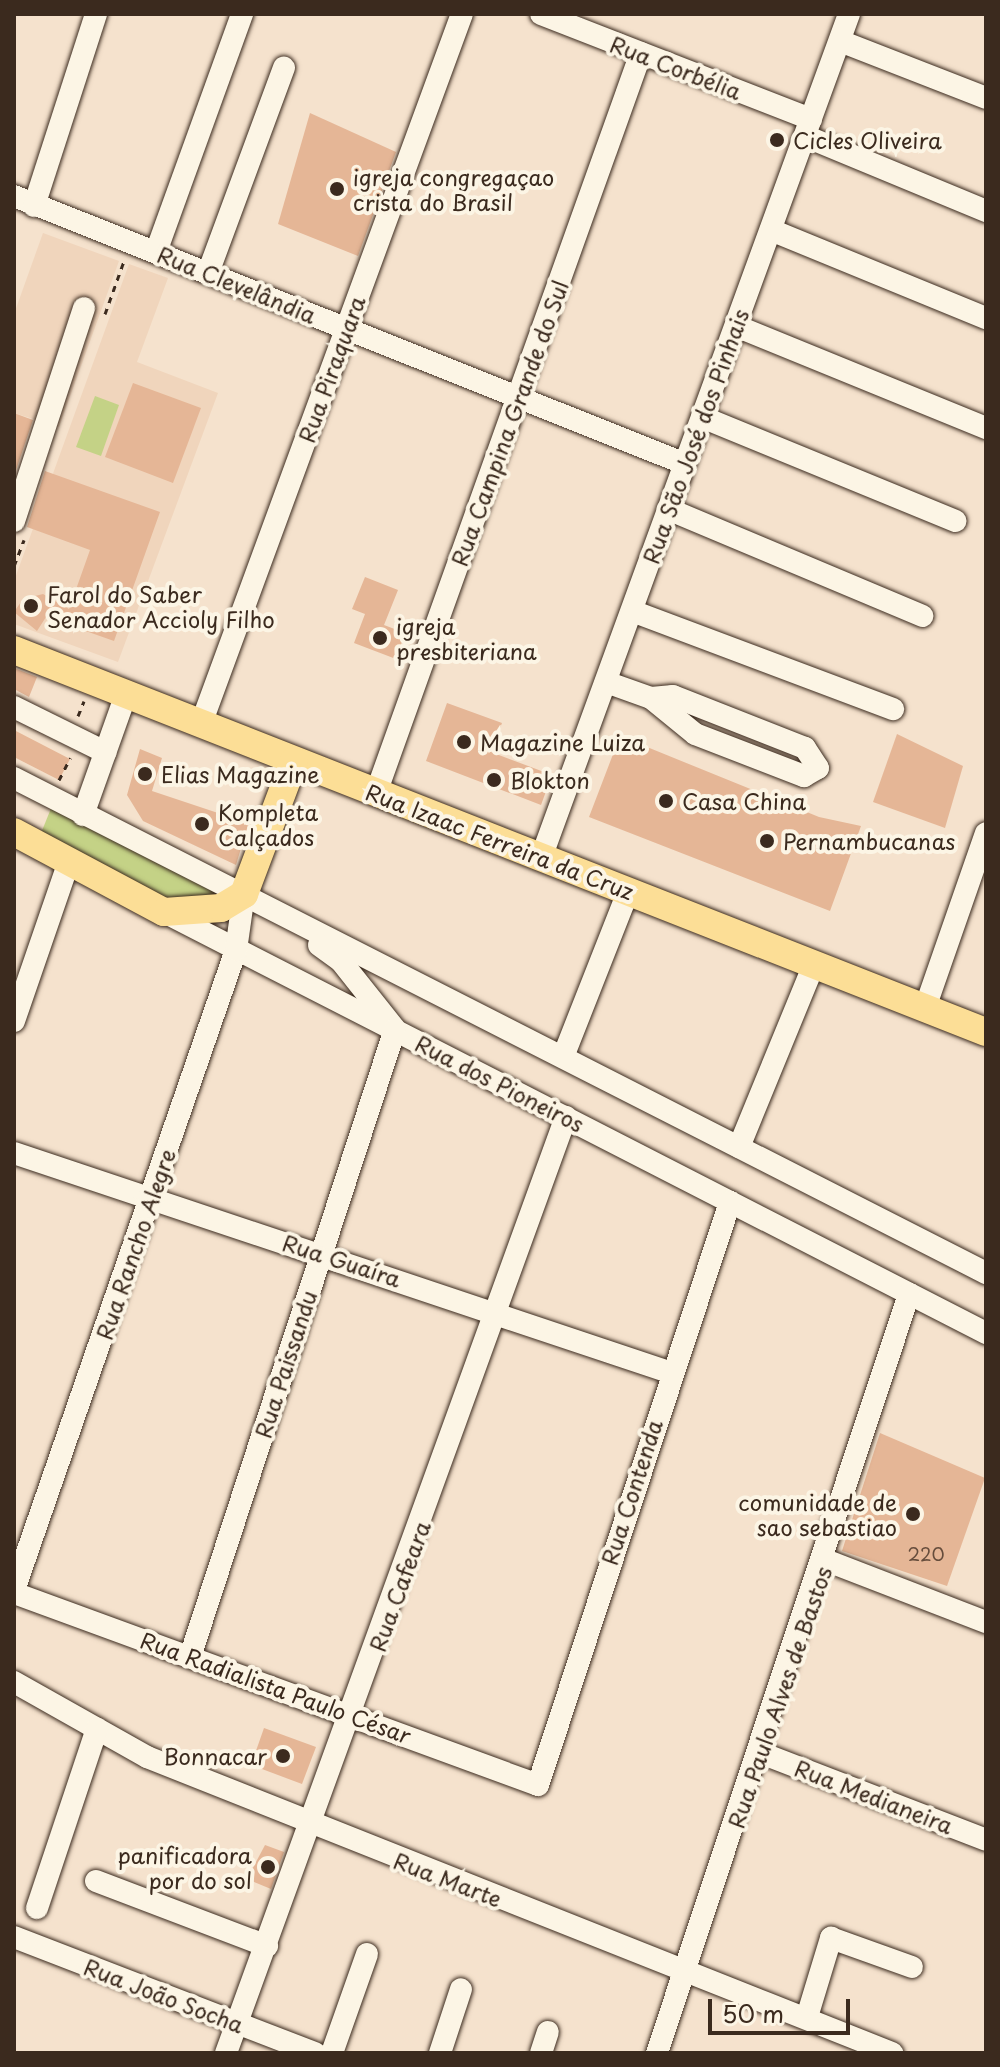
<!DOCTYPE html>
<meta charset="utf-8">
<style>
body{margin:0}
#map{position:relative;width:1000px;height:2067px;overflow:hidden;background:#f5e2cd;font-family:"Playpen Sans",sans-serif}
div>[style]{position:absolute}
.built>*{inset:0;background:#f0d5bc}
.green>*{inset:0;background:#c4d286}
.building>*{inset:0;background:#e5b696}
.path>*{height:3px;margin-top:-1.5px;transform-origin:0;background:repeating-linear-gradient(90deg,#3b2a1e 0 6px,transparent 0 12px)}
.roads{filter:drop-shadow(0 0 2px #3b2a1e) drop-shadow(0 0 2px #3b2a1e)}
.minor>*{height:22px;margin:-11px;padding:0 11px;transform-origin:11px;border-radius:11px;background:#fcf5e5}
.major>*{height:28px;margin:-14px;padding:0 14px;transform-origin:14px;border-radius:14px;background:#fcde96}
.dots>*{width:22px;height:22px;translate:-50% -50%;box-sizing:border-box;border:4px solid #fcf5e5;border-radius:50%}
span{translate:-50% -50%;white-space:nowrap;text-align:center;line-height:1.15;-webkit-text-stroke:8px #fcf5e5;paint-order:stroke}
.number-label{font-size:18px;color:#664d3c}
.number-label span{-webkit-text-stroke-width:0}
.street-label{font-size:22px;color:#3b2a1e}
.poi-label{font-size:22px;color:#3b2a1e}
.left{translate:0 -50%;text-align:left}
.right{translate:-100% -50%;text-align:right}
.frame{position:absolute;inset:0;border:16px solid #3b2a1e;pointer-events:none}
.scale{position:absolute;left:708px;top:1999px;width:142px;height:36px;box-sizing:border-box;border:4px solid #3b2a1e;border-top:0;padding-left:10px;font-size:24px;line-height:28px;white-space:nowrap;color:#3b2a1e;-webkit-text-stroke:6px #fcf5e5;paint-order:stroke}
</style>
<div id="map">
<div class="built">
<i style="clip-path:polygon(43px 233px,119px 261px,59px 427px,14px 413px,14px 314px)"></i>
<i style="clip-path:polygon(129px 264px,168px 278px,137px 362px,218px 393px,118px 662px,14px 624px,14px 581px)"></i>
</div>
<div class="green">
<i style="clip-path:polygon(95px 396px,119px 405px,101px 456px,76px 447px)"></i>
<i style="clip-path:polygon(54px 801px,239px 893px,163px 910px,37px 843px)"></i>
</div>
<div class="building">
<i style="clip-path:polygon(310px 113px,396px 152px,358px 256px,278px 224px)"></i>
<i style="clip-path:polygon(133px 383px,201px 408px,173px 483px,105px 457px)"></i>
<i style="clip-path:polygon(14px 413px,33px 420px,14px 476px)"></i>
<i style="clip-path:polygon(45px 471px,160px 512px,114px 641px,46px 617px,37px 631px,14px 612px,23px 599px,43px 594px,69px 609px,90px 550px,27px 527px)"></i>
<i style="clip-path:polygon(365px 577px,398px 590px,384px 625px,405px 633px,396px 659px,354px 643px,365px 614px,352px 609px)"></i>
<i style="clip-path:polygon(14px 668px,37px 677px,29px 697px,14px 689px)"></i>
<i style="clip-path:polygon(447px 703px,502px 723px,491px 752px,552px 775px,541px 805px,426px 761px)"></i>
<i style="clip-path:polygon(14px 730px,70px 759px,59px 780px,14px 757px)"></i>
<i style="clip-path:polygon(897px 734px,963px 766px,945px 828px,873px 802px)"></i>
<i style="clip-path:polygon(620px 736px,819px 817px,861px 826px,830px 911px,589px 817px)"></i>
<i style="clip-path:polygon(140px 749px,162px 758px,152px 791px,224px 815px,228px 807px,251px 815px,236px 865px,143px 821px,127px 795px)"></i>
<i style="clip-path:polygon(880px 1433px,985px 1478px,947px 1586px,842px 1551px)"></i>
<i style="clip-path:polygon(264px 1728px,316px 1747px,302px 1784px,251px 1765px)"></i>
<i style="clip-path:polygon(265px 1845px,284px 1852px,271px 1889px,247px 1879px)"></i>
</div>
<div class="path">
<i style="left:105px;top:314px;width:56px;rotate:-70.3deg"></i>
<i style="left:14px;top:566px;width:28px;rotate:-69deg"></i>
<i style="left:78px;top:716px;width:16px;rotate:-68deg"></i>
<i style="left:59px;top:780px;width:25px;rotate:-63deg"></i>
</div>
<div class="roads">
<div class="minor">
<i style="left:541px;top:14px;width:290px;rotate:21.3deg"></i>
<i style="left:840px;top:41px;width:157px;rotate:21.3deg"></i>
<i style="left:805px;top:136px;width:196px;rotate:22.5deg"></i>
<i style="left:14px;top:196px;width:720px;rotate:21.76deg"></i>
<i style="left:34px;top:206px;width:202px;rotate:-72.1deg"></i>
<i style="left:771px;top:230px;width:232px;rotate:22.3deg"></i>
<i style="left:156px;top:252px;width:253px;rotate:-70.1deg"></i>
<i style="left:208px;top:273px;width:219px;rotate:-69.7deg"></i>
<i style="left:736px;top:326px;width:270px;rotate:22.2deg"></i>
<i style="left:702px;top:417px;width:274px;rotate:22.3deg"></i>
<i style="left:668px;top:509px;width:276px;rotate:22.8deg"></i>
<i style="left:14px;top:521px;width:224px;rotate:-71.8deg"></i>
<i style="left:632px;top:611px;width:279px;rotate:20.6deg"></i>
<i style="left:606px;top:682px;width:48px;rotate:19.6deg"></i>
<i style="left:651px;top:698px;width:57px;rotate:39.3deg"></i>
<i style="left:695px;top:734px;width:117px;rotate:21.1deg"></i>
<i style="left:804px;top:776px;width:16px;rotate:-30deg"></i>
<i style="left:818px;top:768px;width:24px;rotate:-123deg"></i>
<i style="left:805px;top:748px;width:142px;rotate:-158.5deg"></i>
<i style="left:673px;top:696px;width:22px;rotate:175deg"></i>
<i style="left:14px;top:707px;width:102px;rotate:26.3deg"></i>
<i style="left:201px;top:724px;width:756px;rotate:-69.82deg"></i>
<i style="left:14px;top:778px;width:1091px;rotate:26.99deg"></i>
<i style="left:376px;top:793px;width:786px;rotate:-70.3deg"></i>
<i style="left:83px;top:815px;width:128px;rotate:-70.4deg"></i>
<i style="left:541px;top:858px;width:898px;rotate:-69.95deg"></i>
<i style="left:164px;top:912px;width:924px;rotate:27.12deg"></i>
<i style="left:319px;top:945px;width:26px;rotate:36deg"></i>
<i style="left:340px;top:960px;width:87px;rotate:51.5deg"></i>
<i style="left:925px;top:1008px;width:185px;rotate:-70.8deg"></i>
<i style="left:14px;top:1021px;width:169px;rotate:-71deg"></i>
<i style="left:563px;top:1057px;width:177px;rotate:-68.5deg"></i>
<i style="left:739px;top:1147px;width:198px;rotate:-67.7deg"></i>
<i style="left:14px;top:1153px;width:691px;rotate:18.49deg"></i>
<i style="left:825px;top:1560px;width:173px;rotate:21.1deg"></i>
<i style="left:14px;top:1590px;width:677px;rotate:-70.87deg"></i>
<i style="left:236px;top:950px;width:57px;rotate:-81.9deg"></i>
<i style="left:14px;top:1593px;width:558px;rotate:20.12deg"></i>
<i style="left:538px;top:1785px;width:614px;rotate:-71.77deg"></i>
<i style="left:191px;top:1654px;width:657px;rotate:-71.92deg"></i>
<i style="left:14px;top:1682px;width:153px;rotate:29.4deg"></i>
<i style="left:147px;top:1757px;width:802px;rotate:21.67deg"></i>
<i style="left:761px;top:1753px;width:241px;rotate:21.1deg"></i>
<i style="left:96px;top:1881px;width:183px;rotate:20.8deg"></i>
<i style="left:37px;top:1908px;width:189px;rotate:-71.5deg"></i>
<i style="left:14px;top:1937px;width:323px;rotate:21.1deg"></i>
<i style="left:807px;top:2017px;width:83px;rotate:-73.1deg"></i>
<i style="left:831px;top:1938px;width:86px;rotate:19.7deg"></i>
<i style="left:226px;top:2053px;width:996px;rotate:-70.04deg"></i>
<i style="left:332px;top:2053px;width:105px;rotate:-70.5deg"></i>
<i style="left:440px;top:2053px;width:67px;rotate:-71.8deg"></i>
<i style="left:541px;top:2053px;width:22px;rotate:-72deg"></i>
<i style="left:657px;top:2053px;width:800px;rotate:-71.63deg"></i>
</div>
<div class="major">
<i style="left:14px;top:650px;width:1044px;rotate:21.46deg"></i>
<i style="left:14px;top:832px;width:170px;rotate:28.1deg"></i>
<i style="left:164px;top:912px;width:57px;rotate:-4deg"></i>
<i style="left:221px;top:908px;width:27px;rotate:-31deg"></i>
<i style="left:244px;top:894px;width:142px;rotate:-69.4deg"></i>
</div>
</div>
<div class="dots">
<i style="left:777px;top:140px;background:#3b2a1e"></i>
<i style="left:337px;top:189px;background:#3b2a1e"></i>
<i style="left:31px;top:606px;background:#3b2a1e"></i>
<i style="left:380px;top:638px;background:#3b2a1e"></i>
<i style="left:464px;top:742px;background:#3b2a1e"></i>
<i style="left:145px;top:774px;background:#3b2a1e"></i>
<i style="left:494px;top:780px;background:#3b2a1e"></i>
<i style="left:666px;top:801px;background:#3b2a1e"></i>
<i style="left:202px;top:824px;background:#3b2a1e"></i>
<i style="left:767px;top:841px;background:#3b2a1e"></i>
<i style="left:913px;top:1514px;background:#3b2a1e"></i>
<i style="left:283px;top:1756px;background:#3b2a1e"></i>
<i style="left:268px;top:1867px;background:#3b2a1e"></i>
</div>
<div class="number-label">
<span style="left:926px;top:1554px">220</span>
</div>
<div class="street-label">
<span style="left:676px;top:67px;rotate:21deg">Rua Corbélia</span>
<span style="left:237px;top:284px;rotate:22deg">Rua Clevelândia</span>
<span style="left:331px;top:369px;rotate:-70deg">Rua Piraquara</span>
<span style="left:509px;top:423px;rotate:-70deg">Rua Campina Grande do Sul</span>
<span style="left:695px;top:436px;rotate:-70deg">Rua São José dos Pinhais</span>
<span style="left:500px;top:841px;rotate:21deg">Rua Izaac Ferreira da Cruz</span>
<span style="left:500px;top:1083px;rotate:27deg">Rua dos Pioneiros</span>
<span style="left:135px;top:1244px;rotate:-71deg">Rua Rancho Alegre</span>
<span style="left:342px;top:1260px;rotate:18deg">Rua Guaíra</span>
<span style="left:285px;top:1364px;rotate:-72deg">Rua Paissandu</span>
<span style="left:631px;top:1492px;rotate:-72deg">Rua Contenda</span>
<span style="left:399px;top:1586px;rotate:-70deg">Rua Cafeara</span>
<span style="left:276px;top:1687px;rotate:20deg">Rua Radialista Paulo César</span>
<span style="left:779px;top:1697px;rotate:-71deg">Rua Paulo Alves de Bastos</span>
<span style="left:874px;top:1796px;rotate:21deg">Rua Medianeira</span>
<span style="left:448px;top:1879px;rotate:21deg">Rua Marte</span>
<span style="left:164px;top:1995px;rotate:21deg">Rua João Socha</span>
</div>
<div class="poi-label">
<span class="left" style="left:793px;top:140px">Cicles Oliveira</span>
<span class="left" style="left:353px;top:189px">igreja congregaçao<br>crista do Brasil</span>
<span class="left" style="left:47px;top:606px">Farol do Saber<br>Senador Accioly Filho</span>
<span class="left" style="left:396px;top:638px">igreja<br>presbiteriana</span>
<span class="left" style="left:480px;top:742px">Magazine Luiza</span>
<span class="left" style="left:161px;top:774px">Elias Magazine</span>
<span class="left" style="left:510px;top:780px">Blokton</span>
<span class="left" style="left:682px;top:801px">Casa China</span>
<span class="left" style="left:218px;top:824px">Kompleta<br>Calçados</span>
<span class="left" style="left:783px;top:841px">Pernambucanas</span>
<span class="right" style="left:897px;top:1514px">comunidade de<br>sao sebastiao</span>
<span class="right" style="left:267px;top:1756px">Bonnacar</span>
<span class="right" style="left:252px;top:1867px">panificadora<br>por do sol</span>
</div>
<div class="frame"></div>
<div class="scale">50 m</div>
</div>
